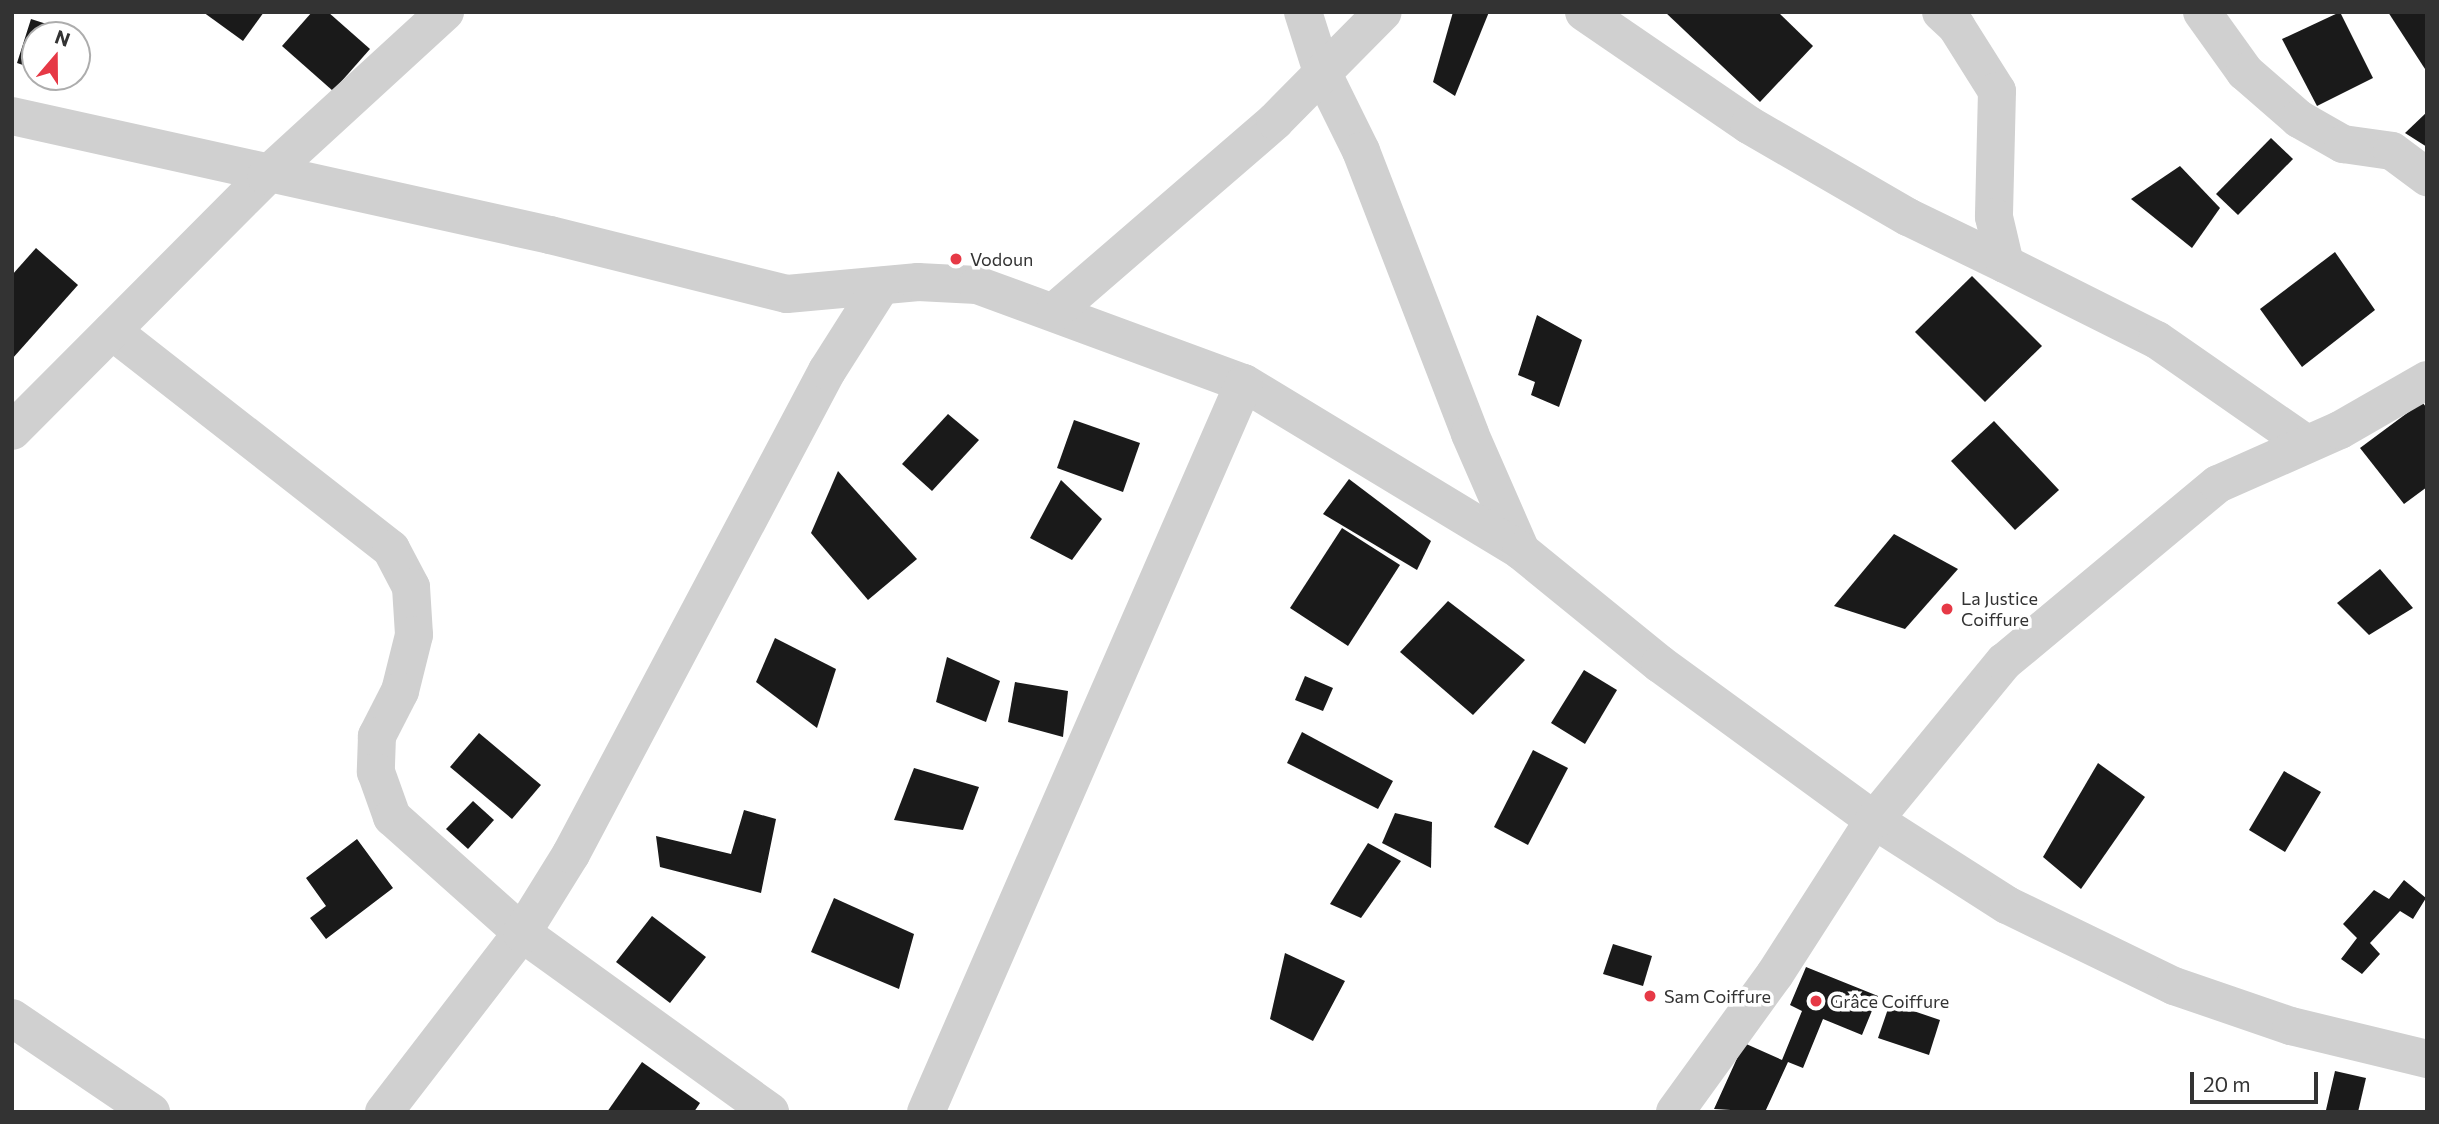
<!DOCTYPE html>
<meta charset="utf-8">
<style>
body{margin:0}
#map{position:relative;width:2439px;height:1124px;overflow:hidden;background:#fff;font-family:Commissioner,sans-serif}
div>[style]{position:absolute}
.building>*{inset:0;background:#1a1a1a}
.street>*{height:38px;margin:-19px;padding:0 19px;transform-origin:19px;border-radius:19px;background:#d0d0d0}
.dots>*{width:19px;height:19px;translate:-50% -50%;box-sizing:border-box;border:4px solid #fff;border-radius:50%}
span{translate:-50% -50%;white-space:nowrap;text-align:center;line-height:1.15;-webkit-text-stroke:7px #fff;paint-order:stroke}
.poi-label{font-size:18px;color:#333}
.left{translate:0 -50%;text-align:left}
.frame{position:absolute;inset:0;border:14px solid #333;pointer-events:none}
.north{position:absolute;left:21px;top:21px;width:70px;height:70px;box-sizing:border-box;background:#fff;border:2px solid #adadad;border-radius:50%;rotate:20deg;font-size:19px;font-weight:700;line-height:28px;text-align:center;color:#333}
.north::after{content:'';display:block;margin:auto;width:24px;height:32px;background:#e63946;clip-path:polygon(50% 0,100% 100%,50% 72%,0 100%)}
.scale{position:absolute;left:2190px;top:1072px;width:128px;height:32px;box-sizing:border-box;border:4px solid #333;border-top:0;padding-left:9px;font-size:21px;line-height:24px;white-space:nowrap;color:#333;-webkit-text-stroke:5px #fff;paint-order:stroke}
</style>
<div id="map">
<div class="building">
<i style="clip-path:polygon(203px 12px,264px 12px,243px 41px)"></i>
<i style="clip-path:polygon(312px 12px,328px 12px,370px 49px,333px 91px,282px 46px)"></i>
<i style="clip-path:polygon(1453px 12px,1489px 12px,1455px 96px,1433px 82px)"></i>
<i style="clip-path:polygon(1665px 12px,1778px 12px,1813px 46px,1760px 102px)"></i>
<i style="clip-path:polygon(2340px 12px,2373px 78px,2317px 106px,2282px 39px)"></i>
<i style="clip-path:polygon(2388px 12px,2427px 12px,2425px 69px)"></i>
<i style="clip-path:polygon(31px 19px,81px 35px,78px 46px,77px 35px,35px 35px,35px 69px,17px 63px)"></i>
<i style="clip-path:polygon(2427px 112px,2427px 147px,2405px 133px)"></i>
<i style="clip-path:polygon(2271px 138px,2293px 159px,2238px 215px,2216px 194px)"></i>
<i style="clip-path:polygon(2180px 166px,2220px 208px,2192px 248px,2131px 199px)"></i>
<i style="clip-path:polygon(36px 248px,78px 285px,12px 359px,12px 275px)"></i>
<i style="clip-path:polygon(2335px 252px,2375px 310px,2302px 367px,2260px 309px)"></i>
<i style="clip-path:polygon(1972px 276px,2042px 346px,1985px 402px,1915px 332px)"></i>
<i style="clip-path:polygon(1537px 315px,1582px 340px,1559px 407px,1531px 395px,1535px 382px,1518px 375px)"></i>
<i style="clip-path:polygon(2422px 402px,2427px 408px,2427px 487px,2404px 504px,2360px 448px)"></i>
<i style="clip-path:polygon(948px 414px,979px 440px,932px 491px,902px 464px)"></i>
<i style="clip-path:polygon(1074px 420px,1140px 443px,1123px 492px,1057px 468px)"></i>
<i style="clip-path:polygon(1994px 421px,2059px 490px,2015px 530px,1951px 461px)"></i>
<i style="clip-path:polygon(838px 471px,917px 559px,868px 600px,811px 533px)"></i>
<i style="clip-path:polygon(1349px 479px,1431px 541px,1417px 570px,1323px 514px)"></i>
<i style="clip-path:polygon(1061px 480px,1102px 519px,1072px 560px,1030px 538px)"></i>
<i style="clip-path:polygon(1342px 528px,1400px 565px,1348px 646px,1290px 608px)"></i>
<i style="clip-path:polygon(1894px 534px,1958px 569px,1905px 629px,1834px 606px)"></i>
<i style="clip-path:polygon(2380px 569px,2413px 608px,2369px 635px,2337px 603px)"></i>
<i style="clip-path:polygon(1448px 601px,1525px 660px,1473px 715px,1400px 652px)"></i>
<i style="clip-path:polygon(775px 638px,836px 669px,817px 728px,756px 682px)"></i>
<i style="clip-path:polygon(947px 657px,1000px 681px,986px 722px,936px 702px)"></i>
<i style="clip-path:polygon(1584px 670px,1617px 690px,1585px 744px,1551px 723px)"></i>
<i style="clip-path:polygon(1305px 676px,1333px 688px,1323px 711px,1295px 700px)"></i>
<i style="clip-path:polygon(1015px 682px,1068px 691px,1063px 737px,1008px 722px)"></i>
<i style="clip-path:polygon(1302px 732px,1393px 781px,1378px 809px,1287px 763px)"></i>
<i style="clip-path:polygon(479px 733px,541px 785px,512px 819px,450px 767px)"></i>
<i style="clip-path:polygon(1533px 750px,1568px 768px,1528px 845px,1494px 827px)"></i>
<i style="clip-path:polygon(2098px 763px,2145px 797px,2081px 889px,2043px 857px)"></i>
<i style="clip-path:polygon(914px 768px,979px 787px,963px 830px,894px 820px)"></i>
<i style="clip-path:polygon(2284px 771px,2321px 792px,2285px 852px,2249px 830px)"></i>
<i style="clip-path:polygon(473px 801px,494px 820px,468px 849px,446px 829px)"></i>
<i style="clip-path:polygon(744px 810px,776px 819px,761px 893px,660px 867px,656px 836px,731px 854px)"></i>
<i style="clip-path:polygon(1395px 813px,1432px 822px,1431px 868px,1382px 843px)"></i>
<i style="clip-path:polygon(357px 839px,393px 888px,326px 939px,310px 918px,326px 906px,306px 878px)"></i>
<i style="clip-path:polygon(1368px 843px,1401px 861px,1361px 918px,1330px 904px)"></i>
<i style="clip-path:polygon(2404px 880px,2426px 898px,2413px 919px,2400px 911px,2370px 943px,2380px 954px,2362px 974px,2341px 959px,2357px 938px,2343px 924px,2374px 890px,2389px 899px)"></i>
<i style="clip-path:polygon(834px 898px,914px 934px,899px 989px,811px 952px)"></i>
<i style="clip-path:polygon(652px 916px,706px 957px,670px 1003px,616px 962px)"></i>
<i style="clip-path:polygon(1613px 944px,1652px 956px,1643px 986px,1603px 974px)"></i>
<i style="clip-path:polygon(1285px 953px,1345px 981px,1313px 1041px,1270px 1019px)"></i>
<i style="clip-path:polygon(1806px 967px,1878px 996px,1862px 1035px,1823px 1019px,1803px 1068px,1788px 1062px,1765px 1112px,1714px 1109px,1744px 1043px,1782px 1060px,1802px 1011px,1790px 1005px)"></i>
<i style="clip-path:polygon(1890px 1003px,1940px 1020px,1929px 1055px,1878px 1038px)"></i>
<i style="clip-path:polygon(642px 1062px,700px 1103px,694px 1112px,607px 1112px)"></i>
<i style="clip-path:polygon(2335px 1071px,2366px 1078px,2358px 1112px,2326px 1110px)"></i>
</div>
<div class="street">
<i style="left:1303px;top:12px;width:63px;rotate:72.4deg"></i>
<i style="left:1322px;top:72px;width:88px;rotate:63.7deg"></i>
<i style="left:1361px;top:151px;width:303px;rotate:68.9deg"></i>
<i style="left:1470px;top:434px;width:128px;rotate:66.4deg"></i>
<i style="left:1584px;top:12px;width:200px;rotate:34.4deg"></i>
<i style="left:1749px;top:125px;width:184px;rotate:30.1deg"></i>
<i style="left:1908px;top:217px;width:108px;rotate:25.9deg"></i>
<i style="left:1941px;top:12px;width:21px;rotate:43deg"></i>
<i style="left:1956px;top:26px;width:77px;rotate:57.8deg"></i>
<i style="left:1997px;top:91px;width:126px;rotate:91.4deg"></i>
<i style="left:1994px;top:217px;width:48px;rotate:76.8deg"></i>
<i style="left:2005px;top:264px;width:170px;rotate:26.6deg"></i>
<i style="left:2157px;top:340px;width:179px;rotate:34.8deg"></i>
<i style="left:2202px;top:12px;width:74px;rotate:54.4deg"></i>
<i style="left:2245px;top:72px;width:72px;rotate:41deg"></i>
<i style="left:2299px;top:119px;width:51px;rotate:29.6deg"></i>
<i style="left:2343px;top:144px;width:49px;rotate:8.1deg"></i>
<i style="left:2392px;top:151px;width:44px;rotate:36.6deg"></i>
<i style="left:12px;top:116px;width:551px;rotate:12.47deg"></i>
<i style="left:550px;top:235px;width:244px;rotate:14deg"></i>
<i style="left:787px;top:294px;width:132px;rotate:-5.2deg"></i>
<i style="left:918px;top:282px;width:59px;rotate:2.9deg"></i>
<i style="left:977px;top:285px;width:284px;rotate:20.2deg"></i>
<i style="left:1244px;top:383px;width:324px;rotate:31.2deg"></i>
<i style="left:1521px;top:551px;width:179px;rotate:39.1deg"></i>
<i style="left:1660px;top:664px;width:265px;rotate:36.1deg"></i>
<i style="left:1874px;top:820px;width:158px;rotate:32.6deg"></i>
<i style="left:2007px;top:905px;width:186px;rotate:25.9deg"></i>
<i style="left:2174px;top:986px;width:124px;rotate:18.9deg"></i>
<i style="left:2291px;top:1026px;width:140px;rotate:13.6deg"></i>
<i style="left:1054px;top:312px;width:292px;rotate:-40.8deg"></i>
<i style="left:1275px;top:121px;width:153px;rotate:-45.3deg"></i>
<i style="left:112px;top:331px;width:354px;rotate:38deg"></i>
<i style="left:391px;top:549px;width:43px;rotate:62.2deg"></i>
<i style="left:411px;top:587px;width:48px;rotate:86.4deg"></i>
<i style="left:414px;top:635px;width:58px;rotate:104deg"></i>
<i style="left:400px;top:691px;width:51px;rotate:117.1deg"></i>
<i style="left:377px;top:736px;width:36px;rotate:92deg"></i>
<i style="left:376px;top:772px;width:48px;rotate:70.4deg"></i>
<i style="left:392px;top:817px;width:174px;rotate:41.7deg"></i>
<i style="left:522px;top:933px;width:306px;rotate:35.8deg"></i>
<i style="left:12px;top:431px;width:360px;rotate:-45.1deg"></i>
<i style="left:266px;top:176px;width:243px;rotate:-42.5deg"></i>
<i style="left:12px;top:1018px;width:168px;rotate:34.1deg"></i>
<i style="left:384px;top:1112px;width:226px;rotate:-52.4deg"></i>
<i style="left:522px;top:933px;width:93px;rotate:-58.2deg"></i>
<i style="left:571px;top:854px;width:547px;rotate:-62.08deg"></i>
<i style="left:827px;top:371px;width:101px;rotate:-57.6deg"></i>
<i style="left:926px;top:1112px;width:795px;rotate:-66.43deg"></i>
<i style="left:1675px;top:1112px;width:170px;rotate:-54.1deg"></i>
<i style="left:1775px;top:974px;width:183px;rotate:-57.3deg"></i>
<i style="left:1874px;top:820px;width:205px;rotate:-50.6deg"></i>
<i style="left:2004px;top:662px;width:278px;rotate:-39.8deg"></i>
<i style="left:2218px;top:484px;width:133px;rotate:-23.9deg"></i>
<i style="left:2340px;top:430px;width:100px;rotate:-29.9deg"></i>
</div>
<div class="dots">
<i style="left:956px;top:259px;background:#e63946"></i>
<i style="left:1947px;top:609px;background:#e63946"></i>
<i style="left:1650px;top:996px;background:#e63946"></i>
<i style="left:1816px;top:1001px;background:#e63946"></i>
</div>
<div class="poi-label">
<span class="left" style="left:970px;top:259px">Vodoun</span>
<span class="left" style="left:1961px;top:609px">La Justice<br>Coiffure</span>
<span class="left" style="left:1664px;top:996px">Sam Coiffure</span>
<span class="left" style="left:1830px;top:1001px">Grâce Coiffure</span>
</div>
<div class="frame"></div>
<div class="north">N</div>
<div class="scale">20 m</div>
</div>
